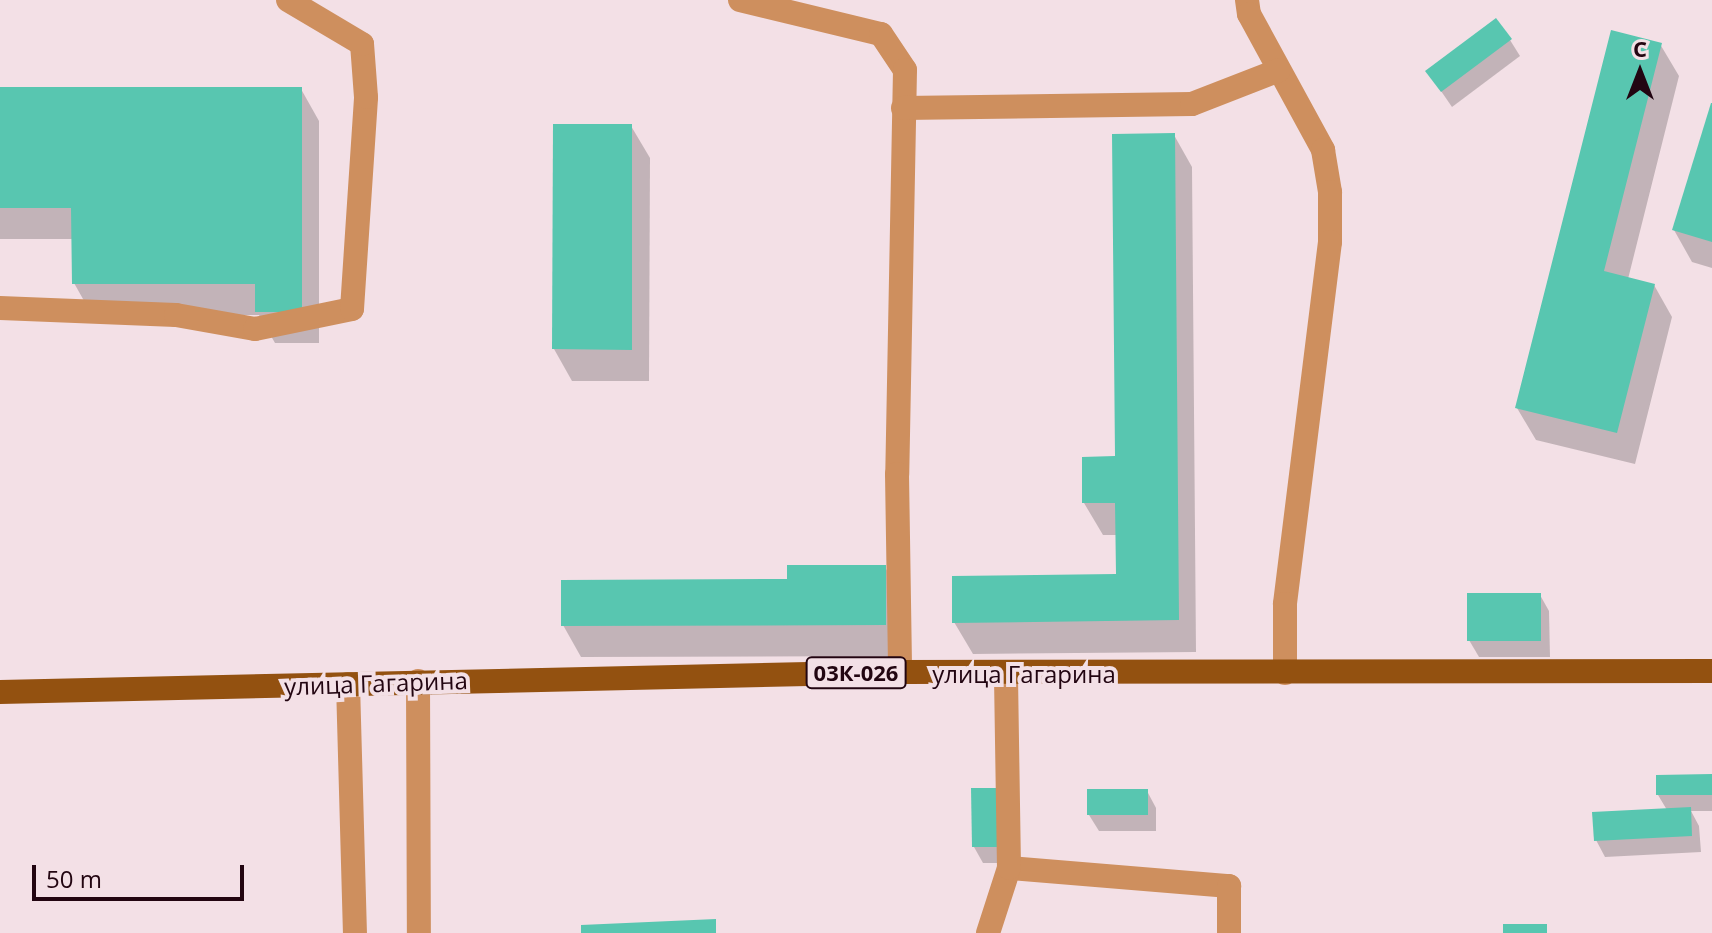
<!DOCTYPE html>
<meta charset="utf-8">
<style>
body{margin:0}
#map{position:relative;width:1712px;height:933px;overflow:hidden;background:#f3e0e6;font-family:"Open Sans",sans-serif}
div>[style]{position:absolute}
.shadow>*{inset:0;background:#0003}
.building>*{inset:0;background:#58c6b0}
.minor>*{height:24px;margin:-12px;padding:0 12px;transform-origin:12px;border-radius:12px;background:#ce8f5e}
.major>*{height:24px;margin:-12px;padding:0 12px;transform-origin:12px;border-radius:12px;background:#935110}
span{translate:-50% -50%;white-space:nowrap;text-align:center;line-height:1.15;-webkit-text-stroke:8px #f3e0e6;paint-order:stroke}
.shield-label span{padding:2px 6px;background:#f3e0e6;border:2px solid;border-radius:6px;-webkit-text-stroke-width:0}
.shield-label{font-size:22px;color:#220511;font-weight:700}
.street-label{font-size:24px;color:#220511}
.north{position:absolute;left:1600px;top:32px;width:80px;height:80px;-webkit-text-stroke:6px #f3e0e6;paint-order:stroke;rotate:0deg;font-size:22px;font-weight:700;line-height:32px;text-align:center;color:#220511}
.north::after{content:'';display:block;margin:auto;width:28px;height:36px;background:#220511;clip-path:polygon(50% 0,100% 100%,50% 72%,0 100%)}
.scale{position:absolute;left:32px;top:865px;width:212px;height:36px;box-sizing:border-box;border:4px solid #220511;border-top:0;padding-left:10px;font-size:24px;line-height:28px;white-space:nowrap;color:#220511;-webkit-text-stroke:6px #f3e0e6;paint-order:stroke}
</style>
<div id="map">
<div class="shadow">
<i style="clip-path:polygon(1510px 40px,1520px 56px,1452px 107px,1428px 72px)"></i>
<i style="clip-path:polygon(1660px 44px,1679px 76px,1628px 279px,1654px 285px,1672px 317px,1635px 464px,1536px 440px,1517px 408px)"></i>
<i style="clip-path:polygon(0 89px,301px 89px,319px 121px,319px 343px,275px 343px,259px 315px,92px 315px,74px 283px,74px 239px,0 239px)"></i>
<i style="clip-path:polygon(1712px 107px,1712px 268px,1692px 262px,1674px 230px)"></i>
<i style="clip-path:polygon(631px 126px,650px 158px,649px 381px,572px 381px,554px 349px)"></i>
<i style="clip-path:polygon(1174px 135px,1192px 167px,1196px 652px,973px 654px,954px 622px,1118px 576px,1118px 535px,1103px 535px,1084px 503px,1117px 458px)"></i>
<i style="clip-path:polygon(885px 567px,903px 599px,903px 656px,581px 657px,563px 625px)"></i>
<i style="clip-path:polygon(1540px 595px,1549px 611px,1550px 657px,1479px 657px,1469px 640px)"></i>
<i style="clip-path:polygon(1712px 776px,1712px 811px,1691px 811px,1699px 826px,1701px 852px,1605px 857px,1596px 840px,1667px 810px,1658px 795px)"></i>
<i style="clip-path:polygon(1000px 790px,1010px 863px,983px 863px,974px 847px)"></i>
<i style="clip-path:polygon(1147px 791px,1156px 808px,1156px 831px,1099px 831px,1089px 815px)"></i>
</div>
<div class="building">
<i style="clip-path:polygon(1496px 18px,1512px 39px,1441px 92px,1425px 71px)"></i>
<i style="clip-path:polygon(1611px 30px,1662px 43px,1604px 271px,1655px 284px,1617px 433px,1515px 408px)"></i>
<i style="clip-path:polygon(0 87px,302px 87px,302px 312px,255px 312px,255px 284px,72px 284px,71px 208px,0 208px)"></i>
<i style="clip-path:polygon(1711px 103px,1712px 103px,1712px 242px,1672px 230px)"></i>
<i style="clip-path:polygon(553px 124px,632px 124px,632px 350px,552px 349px)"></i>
<i style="clip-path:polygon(1175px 133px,1179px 620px,952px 623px,952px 576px,1116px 574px,1115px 503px,1082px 503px,1082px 457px,1115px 456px,1112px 134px)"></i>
<i style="clip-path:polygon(787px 565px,886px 565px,886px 625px,561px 626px,561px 580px,787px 579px)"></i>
<i style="clip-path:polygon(1467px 593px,1541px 593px,1541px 641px,1467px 641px)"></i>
<i style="clip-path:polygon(1712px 774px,1712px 795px,1656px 795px,1656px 775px)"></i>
<i style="clip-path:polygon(971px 788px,1001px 788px,1002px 847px,972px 847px)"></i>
<i style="clip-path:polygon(1087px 789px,1148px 789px,1148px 815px,1087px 815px)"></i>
<i style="clip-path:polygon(1691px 807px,1692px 836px,1594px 841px,1592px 812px)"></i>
<i style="clip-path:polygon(716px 919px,716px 933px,581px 933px,581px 925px)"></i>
<i style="clip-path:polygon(1503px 924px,1547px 924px,1547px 933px,1503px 933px)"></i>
</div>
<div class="minor">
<i style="left:740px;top:0;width:145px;rotate:13.6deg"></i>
<i style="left:881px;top:34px;width:43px;rotate:56.3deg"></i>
<i style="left:905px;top:70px;width:404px;rotate:91.1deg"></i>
<i style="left:897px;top:474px;width:198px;rotate:89.1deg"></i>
<i style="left:1247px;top:0;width:14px;rotate:82deg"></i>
<i style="left:1249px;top:14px;width:155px;rotate:61.4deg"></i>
<i style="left:1323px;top:150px;width:43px;rotate:80.5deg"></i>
<i style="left:1330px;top:192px;width:50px;rotate:90deg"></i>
<i style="left:1330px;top:242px;width:365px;rotate:97.1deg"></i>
<i style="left:1285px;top:604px;width:69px;rotate:90deg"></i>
<i style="left:903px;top:108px;width:289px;rotate:-0.8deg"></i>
<i style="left:1192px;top:104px;width:93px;rotate:-21.3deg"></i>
<i style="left:0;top:308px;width:176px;rotate:2.3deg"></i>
<i style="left:176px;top:315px;width:80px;rotate:10deg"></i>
<i style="left:255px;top:329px;width:99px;rotate:-11.7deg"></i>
<i style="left:352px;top:309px;width:212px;rotate:-86.2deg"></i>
<i style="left:366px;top:97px;width:53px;rotate:-94.3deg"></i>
<i style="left:362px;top:44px;width:86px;rotate:-149.3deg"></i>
<i style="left:418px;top:681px;width:252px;rotate:89.8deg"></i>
<i style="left:348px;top:684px;width:249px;rotate:88.4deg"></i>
<i style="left:1009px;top:868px;width:221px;rotate:4.7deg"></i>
<i style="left:1229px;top:886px;width:47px;rotate:90deg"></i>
<i style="left:988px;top:933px;width:68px;rotate:-72.1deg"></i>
<i style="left:1009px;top:868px;width:193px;rotate:-90.9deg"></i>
</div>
<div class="major">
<i style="left:0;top:692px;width:900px;rotate:-1.27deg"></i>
<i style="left:900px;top:672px;width:812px;rotate:-0.07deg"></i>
</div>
<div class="shield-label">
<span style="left:856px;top:673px">03К-026</span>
</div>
<div class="street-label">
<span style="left:1024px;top:674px">улица Гагарина</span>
<span style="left:376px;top:683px;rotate:-2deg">улица Гагарина</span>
</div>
<div class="north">С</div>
<div class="scale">50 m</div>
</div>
